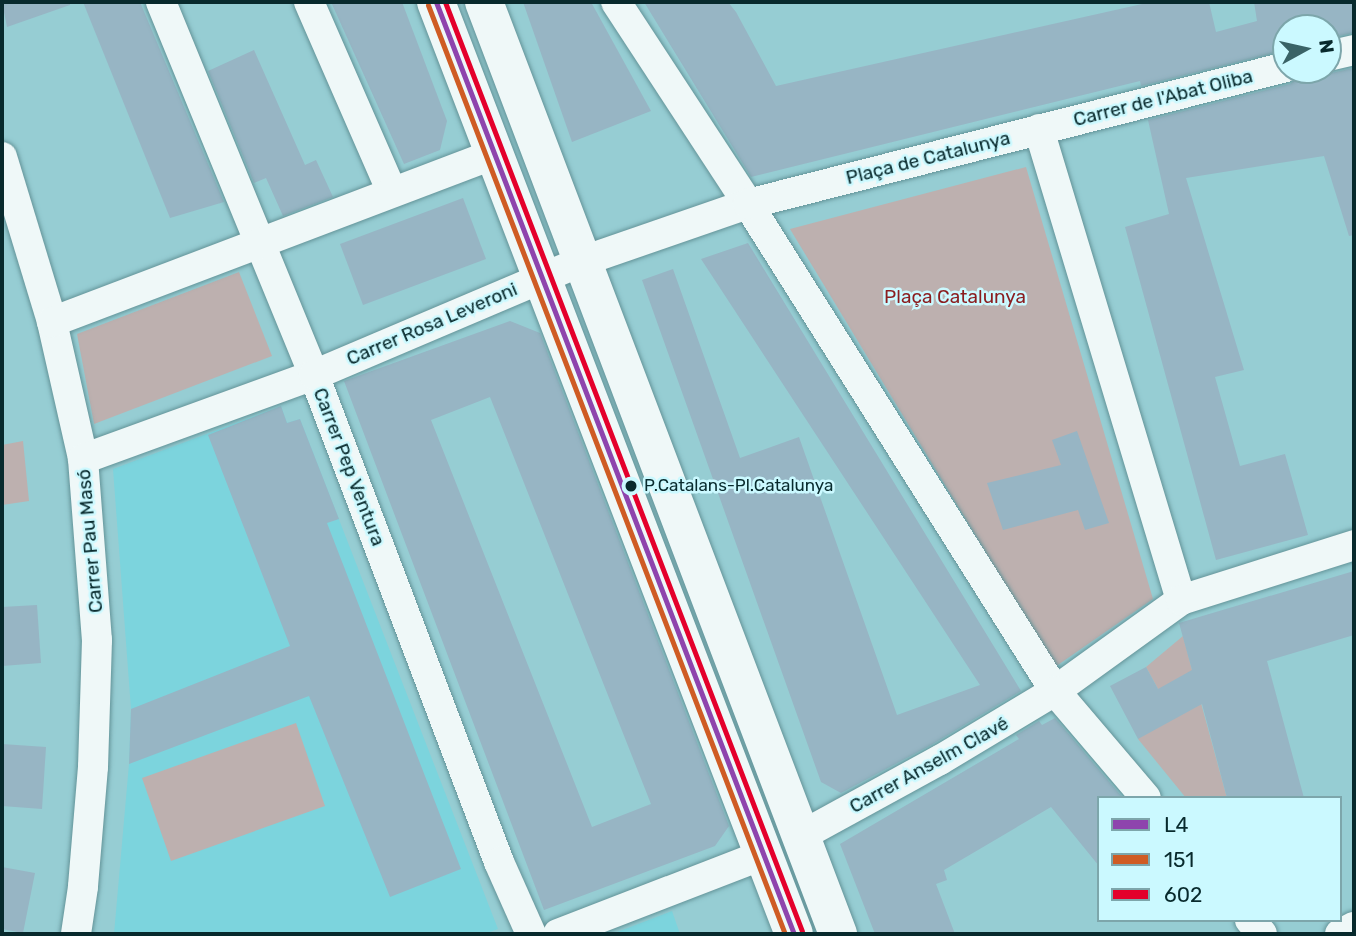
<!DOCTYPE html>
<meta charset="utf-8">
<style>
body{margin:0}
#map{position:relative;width:1356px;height:936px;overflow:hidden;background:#96cdd3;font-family:Rubik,sans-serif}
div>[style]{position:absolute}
.built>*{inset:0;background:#7cd4dd}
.green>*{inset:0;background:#bdb0af}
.building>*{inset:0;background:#97b5c4}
.roads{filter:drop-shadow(0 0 2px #639398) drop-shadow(0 0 2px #639398)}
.street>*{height:30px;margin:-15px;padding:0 15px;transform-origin:15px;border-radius:15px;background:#eff8f8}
.secondary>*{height:38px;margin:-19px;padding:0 19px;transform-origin:19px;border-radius:19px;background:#eff8f8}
.bus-1>*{height:5px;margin:-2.5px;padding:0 2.5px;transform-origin:2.5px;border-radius:2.5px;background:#8e44ad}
.bus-2>*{height:5px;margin:-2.5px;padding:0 2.5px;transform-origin:2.5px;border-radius:2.5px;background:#cf5c24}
.bus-3>*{height:5px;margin:-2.5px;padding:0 2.5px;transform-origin:2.5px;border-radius:2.5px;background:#e4002b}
.dots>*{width:19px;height:19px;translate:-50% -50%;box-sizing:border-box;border:4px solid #cbf9ff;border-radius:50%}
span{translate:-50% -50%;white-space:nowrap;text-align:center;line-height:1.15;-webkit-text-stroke:5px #cbf9ff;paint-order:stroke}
.bus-label{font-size:17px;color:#082a2d}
.left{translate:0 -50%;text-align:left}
.street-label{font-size:19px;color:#082a2d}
.park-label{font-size:19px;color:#8b1d1f}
.frame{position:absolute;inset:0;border:4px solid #082a2d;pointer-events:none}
.legend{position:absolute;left:1097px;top:796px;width:245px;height:126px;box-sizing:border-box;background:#cbf9ff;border:2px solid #7da6ab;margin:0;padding:9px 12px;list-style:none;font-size:21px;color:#082a2d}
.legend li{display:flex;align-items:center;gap:14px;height:35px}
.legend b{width:35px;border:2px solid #7da6ab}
.north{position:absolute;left:1272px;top:14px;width:70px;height:70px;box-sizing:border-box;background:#cbf9ff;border:2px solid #7da6ab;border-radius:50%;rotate:82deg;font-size:19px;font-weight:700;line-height:28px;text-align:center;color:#082a2d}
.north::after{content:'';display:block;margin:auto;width:24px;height:32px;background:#3a6367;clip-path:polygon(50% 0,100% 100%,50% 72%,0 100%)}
</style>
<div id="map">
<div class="built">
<i style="clip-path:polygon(281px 406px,287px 423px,300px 419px,498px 929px,484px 934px,114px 934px,129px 764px,131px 709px,113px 469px)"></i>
<i style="clip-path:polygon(672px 911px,680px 934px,612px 934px,646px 921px)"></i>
</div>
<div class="green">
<i style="clip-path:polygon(1026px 167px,1153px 599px,1055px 667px,790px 229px)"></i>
<i style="clip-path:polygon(239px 272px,272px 356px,94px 424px,77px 334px)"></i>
<i style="clip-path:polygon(23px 441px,29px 501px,2px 505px,2px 445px)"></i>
<i style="clip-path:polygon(1183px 636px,1195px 681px,1227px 798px,1186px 798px,1138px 739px,1158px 689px,1146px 667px)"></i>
<i style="clip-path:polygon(296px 723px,325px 806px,171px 861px,142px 778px)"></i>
</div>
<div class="building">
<i style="clip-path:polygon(2px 2px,70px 2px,70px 5px,7px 27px)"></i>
<i style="clip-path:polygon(83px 2px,140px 2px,224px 202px,170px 218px)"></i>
<i style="clip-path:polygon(331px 2px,402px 2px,447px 121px,440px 150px,404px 164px)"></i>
<i style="clip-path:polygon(523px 2px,591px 2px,651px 111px,572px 142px)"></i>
<i style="clip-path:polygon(644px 2px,728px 2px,736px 12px,776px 86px,1151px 2px,1209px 2px,1216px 32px,1257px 21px,1254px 2px,1354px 2px,1354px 33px,1328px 38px,1328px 28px,1286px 28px,1286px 50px,1141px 86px,1140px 81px,751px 177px)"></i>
<i style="clip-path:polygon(254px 50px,305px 165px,316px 160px,333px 197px,283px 216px,266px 178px,254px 183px,208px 71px)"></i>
<i style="clip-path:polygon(1354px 68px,1354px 235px,1349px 236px,1324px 156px,1186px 178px,1244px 370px,1215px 377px,1240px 466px,1285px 454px,1308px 535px,1216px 560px,1125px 227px,1169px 214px,1148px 120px,1290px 84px,1302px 73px,1313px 70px,1331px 73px)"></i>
<i style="clip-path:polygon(463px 198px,486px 259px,363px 305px,340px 244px)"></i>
<i style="clip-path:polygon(748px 243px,1021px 691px,931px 745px,841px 793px,821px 782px,642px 280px,673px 269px,740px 458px,799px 437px,897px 715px,980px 685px,701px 259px)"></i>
<i style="clip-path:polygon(evenodd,510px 321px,540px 333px,729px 826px,715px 846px,544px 910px,344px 381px,510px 321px,490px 397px,651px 804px,592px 827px,431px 420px,490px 397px)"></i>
<i style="clip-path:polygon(281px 406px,287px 423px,300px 419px,339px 519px,327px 523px,461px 869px,390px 897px,309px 696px,129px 764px,131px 709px,290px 646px,208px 435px)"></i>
<i style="clip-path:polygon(1077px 431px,1109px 523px,1085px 530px,1078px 510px,1003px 530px,987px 483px,1061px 465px,1052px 440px)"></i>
<i style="clip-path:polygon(1354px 571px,1354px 635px,1267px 661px,1304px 798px,1227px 798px,1202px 704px,1138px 739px,1110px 686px,1146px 667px,1158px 689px,1192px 670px,1179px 623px)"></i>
<i style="clip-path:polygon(37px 605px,41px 663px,2px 666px,2px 607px)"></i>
<i style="clip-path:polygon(1055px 718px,1123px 798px,1099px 798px,1099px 866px,1051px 807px,944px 870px,947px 880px,936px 884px,955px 934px,875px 934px,840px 844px,1019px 739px,1016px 735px,1039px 721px,1042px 725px)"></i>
<i style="clip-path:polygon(2px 744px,46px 747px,42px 809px,2px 806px)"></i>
<i style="clip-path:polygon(2px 867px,35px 873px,23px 933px,2px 929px)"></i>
</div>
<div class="roads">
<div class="street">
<i style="left:161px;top:2px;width:403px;rotate:67.7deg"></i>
<i style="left:314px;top:375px;width:521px;rotate:69.2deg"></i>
<i style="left:499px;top:862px;width:79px;rotate:66deg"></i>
<i style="left:309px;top:2px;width:207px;rotate:66.4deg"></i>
<i style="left:616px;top:2px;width:241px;rotate:56.8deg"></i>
<i style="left:748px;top:204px;width:576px;rotate:57.77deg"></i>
<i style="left:1055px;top:691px;width:155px;rotate:-35.8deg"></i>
<i style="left:1181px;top:600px;width:492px;rotate:-106.8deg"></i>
<i style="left:1328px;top:56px;width:27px;rotate:-13deg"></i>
<i style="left:2px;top:157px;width:172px;rotate:73.1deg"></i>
<i style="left:52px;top:322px;width:140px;rotate:77.2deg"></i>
<i style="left:83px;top:459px;width:182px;rotate:85.6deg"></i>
<i style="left:97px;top:640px;width:127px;rotate:91.8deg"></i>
<i style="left:93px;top:767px;width:120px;rotate:94.8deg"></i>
<i style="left:83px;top:887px;width:48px;rotate:98.5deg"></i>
<i style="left:52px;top:322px;width:474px;rotate:-20.8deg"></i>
<i style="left:83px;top:459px;width:246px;rotate:-20deg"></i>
<i style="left:314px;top:375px;width:292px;rotate:-23deg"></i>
<i style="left:583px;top:261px;width:175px;rotate:-19.1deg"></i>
<i style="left:748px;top:204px;width:555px;rotate:-14.29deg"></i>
<i style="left:1181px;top:600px;width:182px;rotate:-17.6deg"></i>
<i style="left:801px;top:836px;width:158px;rotate:-28.7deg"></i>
<i style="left:940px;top:760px;width:134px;rotate:-31deg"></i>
<i style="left:1055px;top:691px;width:140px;rotate:49.6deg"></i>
<i style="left:1250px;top:920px;width:18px;rotate:49deg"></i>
<i style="left:558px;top:934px;width:220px;rotate:-21.1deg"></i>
<i style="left:1340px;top:934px;width:16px;rotate:-27deg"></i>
</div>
<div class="secondary">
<i style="left:436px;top:2px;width:998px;rotate:68.99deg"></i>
<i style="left:484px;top:2px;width:997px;rotate:69.2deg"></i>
</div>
</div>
<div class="bus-1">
<i style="left:436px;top:2px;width:998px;rotate:68.99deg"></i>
</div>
<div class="bus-2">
<i style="left:428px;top:5px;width:995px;rotate:68.98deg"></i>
</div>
<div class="bus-3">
<i style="left:445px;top:2px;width:995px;rotate:68.98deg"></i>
</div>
<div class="dots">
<i style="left:631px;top:486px;background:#082a2d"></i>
</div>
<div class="bus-label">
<span class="left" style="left:644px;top:486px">P.Catalans-Pl.Catalunya</span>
</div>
<div class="street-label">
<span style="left:1163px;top:98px;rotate:-14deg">Carrer de l'Abat Oliba</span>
<span style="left:928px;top:158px;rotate:-14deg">Plaça de Catalunya</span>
<span style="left:432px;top:324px;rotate:-23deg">Carrer Rosa Leveroni</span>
<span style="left:349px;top:467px;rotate:69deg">Carrer Pep Ventura</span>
<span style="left:90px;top:541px;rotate:-95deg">Carrer Pau Masó</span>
<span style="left:929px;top:765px;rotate:-29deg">Carrer Anselm Clavé</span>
</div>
<div class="park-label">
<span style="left:955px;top:297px">Plaça Catalunya</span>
</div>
<div class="frame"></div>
<ul class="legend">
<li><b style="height:9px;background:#8e44ad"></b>L4</li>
<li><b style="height:9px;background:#cf5c24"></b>151</li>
<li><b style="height:9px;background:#e4002b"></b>602</li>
</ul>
<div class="north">N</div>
</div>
